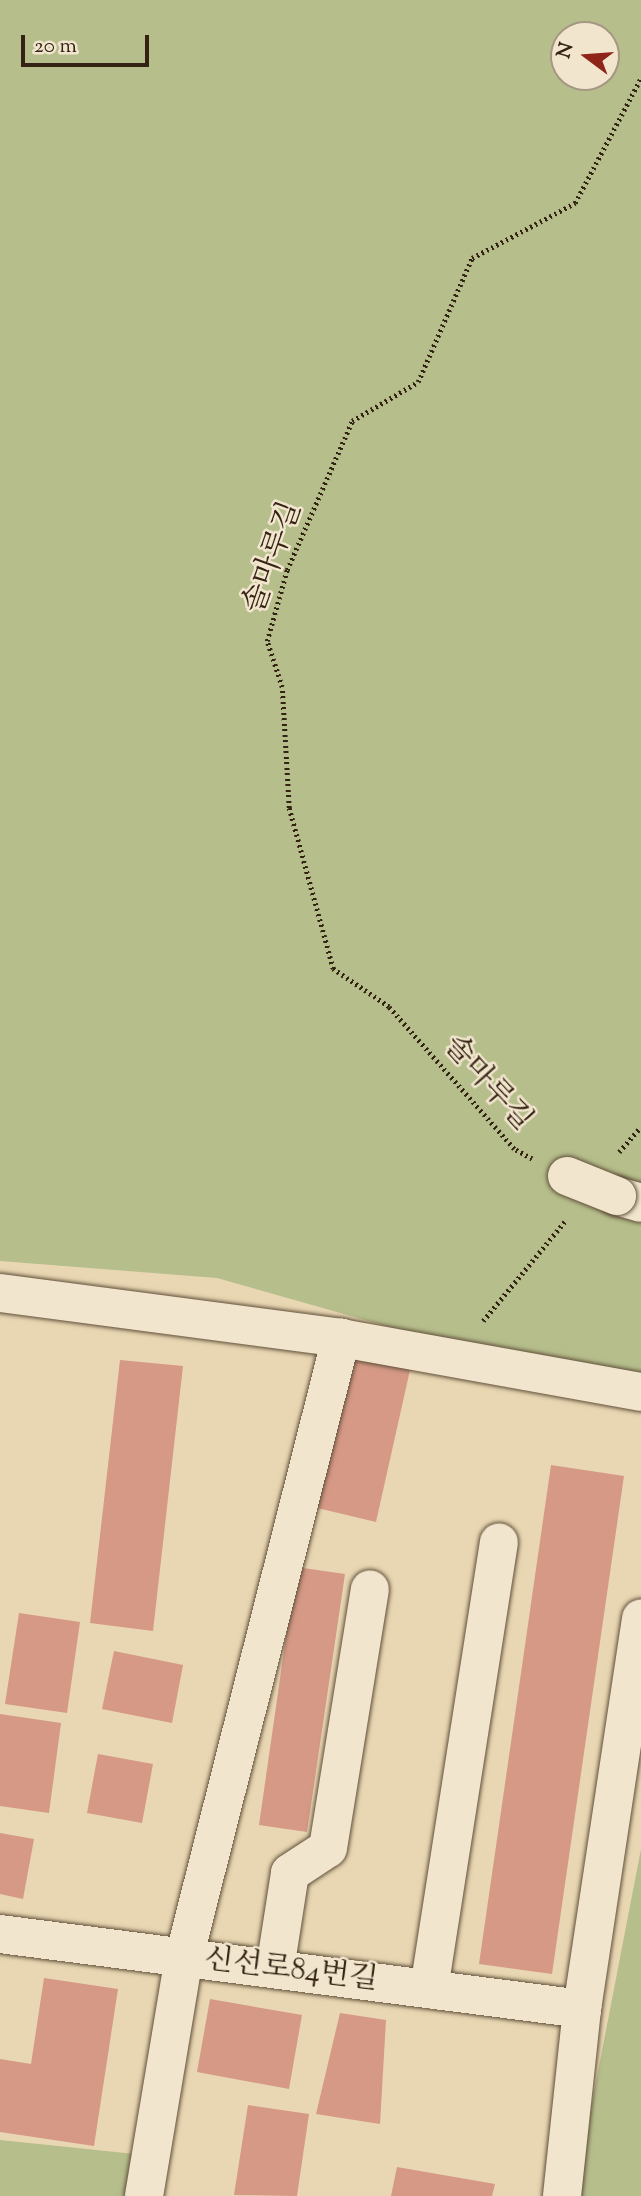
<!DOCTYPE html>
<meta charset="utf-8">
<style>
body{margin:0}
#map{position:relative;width:641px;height:2196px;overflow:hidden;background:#e9d7b3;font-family:"Sorts Mill Goudy","Noto Serif KR",serif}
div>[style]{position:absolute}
.green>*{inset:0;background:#b6be8c}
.building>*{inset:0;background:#d59986}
.path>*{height:4.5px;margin-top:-2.25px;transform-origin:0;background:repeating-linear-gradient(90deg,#342312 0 2px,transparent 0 5.5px)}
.roads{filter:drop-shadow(0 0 2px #61503a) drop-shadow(0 0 2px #61503a)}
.minor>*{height:38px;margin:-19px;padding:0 19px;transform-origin:19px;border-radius:19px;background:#f1e5ce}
.bridges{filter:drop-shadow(0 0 2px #61503a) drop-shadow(0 0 2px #61503a)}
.minor-bridge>*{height:38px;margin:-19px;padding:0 19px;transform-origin:19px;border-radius:19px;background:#f1e5ce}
span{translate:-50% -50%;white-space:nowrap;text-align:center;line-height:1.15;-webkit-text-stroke:5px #f1e5ce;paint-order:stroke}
.street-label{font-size:30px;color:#342312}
.north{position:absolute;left:550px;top:21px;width:70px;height:70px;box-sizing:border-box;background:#f1e5ce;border:2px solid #a59783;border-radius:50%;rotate:286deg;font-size:19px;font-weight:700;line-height:28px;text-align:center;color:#342312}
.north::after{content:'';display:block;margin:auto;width:24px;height:32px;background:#8f2418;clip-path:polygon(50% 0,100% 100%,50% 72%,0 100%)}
.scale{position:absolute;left:21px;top:35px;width:128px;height:32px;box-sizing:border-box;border:4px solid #342312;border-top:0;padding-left:9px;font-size:21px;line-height:24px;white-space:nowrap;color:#342312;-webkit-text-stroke:5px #f1e5ce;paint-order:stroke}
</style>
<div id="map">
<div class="green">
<i style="clip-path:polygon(evenodd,0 0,641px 0,641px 1378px,467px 1349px,217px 1278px,0 1261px,0 0,564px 35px,606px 35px,606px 77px,564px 77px,564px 35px)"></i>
<i style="clip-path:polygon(641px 1849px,641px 2196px,574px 2196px)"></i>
<i style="clip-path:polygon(0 2140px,135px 2154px,126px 2196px,0 2196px)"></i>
</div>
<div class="building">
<i style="clip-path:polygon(343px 1355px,410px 1370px,376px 1522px,309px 1506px)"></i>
<i style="clip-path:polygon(120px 1360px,183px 1366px,153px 1631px,90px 1623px)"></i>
<i style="clip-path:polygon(551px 1465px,624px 1476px,552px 1974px,479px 1964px)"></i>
<i style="clip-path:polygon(296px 1567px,345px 1574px,307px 1832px,259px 1825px)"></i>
<i style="clip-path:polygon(19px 1613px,80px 1622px,67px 1713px,5px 1704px)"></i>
<i style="clip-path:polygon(114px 1651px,183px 1665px,172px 1723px,102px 1709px)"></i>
<i style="clip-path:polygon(0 1714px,61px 1723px,49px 1813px,0 1806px)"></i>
<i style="clip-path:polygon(98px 1754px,153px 1764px,142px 1823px,87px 1813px)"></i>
<i style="clip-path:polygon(0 1833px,34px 1839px,23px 1899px,0 1894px)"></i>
<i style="clip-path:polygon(44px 1978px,118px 1989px,94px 2146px,0 2132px,0 2059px,31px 2064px)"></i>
<i style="clip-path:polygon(210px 1999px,302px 2015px,289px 2089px,197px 2072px)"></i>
<i style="clip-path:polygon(340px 2013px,386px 2020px,380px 2124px,316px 2114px)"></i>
<i style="clip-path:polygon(248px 2105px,309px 2114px,297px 2196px,234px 2195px)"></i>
<i style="clip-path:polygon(397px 2167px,495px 2184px,492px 2196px,391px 2196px)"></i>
</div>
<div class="path">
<i style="left:619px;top:1152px;width:33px;rotate:-49deg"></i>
<i style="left:532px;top:1159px;width:21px;rotate:-151deg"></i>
<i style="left:514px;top:1149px;width:189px;rotate:-131.4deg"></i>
<i style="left:389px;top:1007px;width:68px;rotate:-145.8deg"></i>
<i style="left:333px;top:969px;width:167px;rotate:-105.3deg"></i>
<i style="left:289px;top:808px;width:121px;rotate:-93.3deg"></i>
<i style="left:282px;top:687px;width:48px;rotate:-108.1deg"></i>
<i style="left:267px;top:641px;width:74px;rotate:-74.3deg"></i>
<i style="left:287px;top:570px;width:163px;rotate:-66.4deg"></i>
<i style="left:352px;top:421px;width:77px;rotate:-30.6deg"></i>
<i style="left:418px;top:382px;width:135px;rotate:-66.5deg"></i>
<i style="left:472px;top:258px;width:117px;rotate:-28.1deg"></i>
<i style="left:575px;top:203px;width:141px;rotate:-62.2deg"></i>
<i style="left:483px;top:1321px;width:131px;rotate:-50.6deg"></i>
</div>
<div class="roads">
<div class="minor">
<i style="left:617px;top:1196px;width:25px;rotate:16deg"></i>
<i style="left:0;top:1293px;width:344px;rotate:7.5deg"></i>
<i style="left:341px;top:1338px;width:305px;rotate:10.2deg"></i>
<i style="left:0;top:1934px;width:587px;rotate:7.34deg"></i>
<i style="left:275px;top:1969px;width:97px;rotate:-81.1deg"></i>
<i style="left:290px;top:1873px;width:45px;rotate:-33.3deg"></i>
<i style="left:328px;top:1848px;width:262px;rotate:-80.8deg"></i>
<i style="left:429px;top:1989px;width:452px;rotate:-81.1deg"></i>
<i style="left:144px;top:2196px;width:241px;rotate:-80.5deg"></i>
<i style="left:184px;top:1958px;width:640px;rotate:-75.79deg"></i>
<i style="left:562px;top:2196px;width:188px;rotate:-83.9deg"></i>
<i style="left:582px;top:2009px;width:395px;rotate:-81.4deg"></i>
</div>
</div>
<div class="bridges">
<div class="minor-bridge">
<i style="left:567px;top:1176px;width:54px;rotate:21.8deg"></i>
</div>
</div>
<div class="street-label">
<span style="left:274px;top:558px;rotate:-70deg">솔마루길</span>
<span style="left:487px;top:1084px;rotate:48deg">솔마루길</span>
<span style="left:291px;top:1971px;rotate:7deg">신선로84번길</span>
</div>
<div class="north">N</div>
<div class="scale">20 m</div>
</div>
